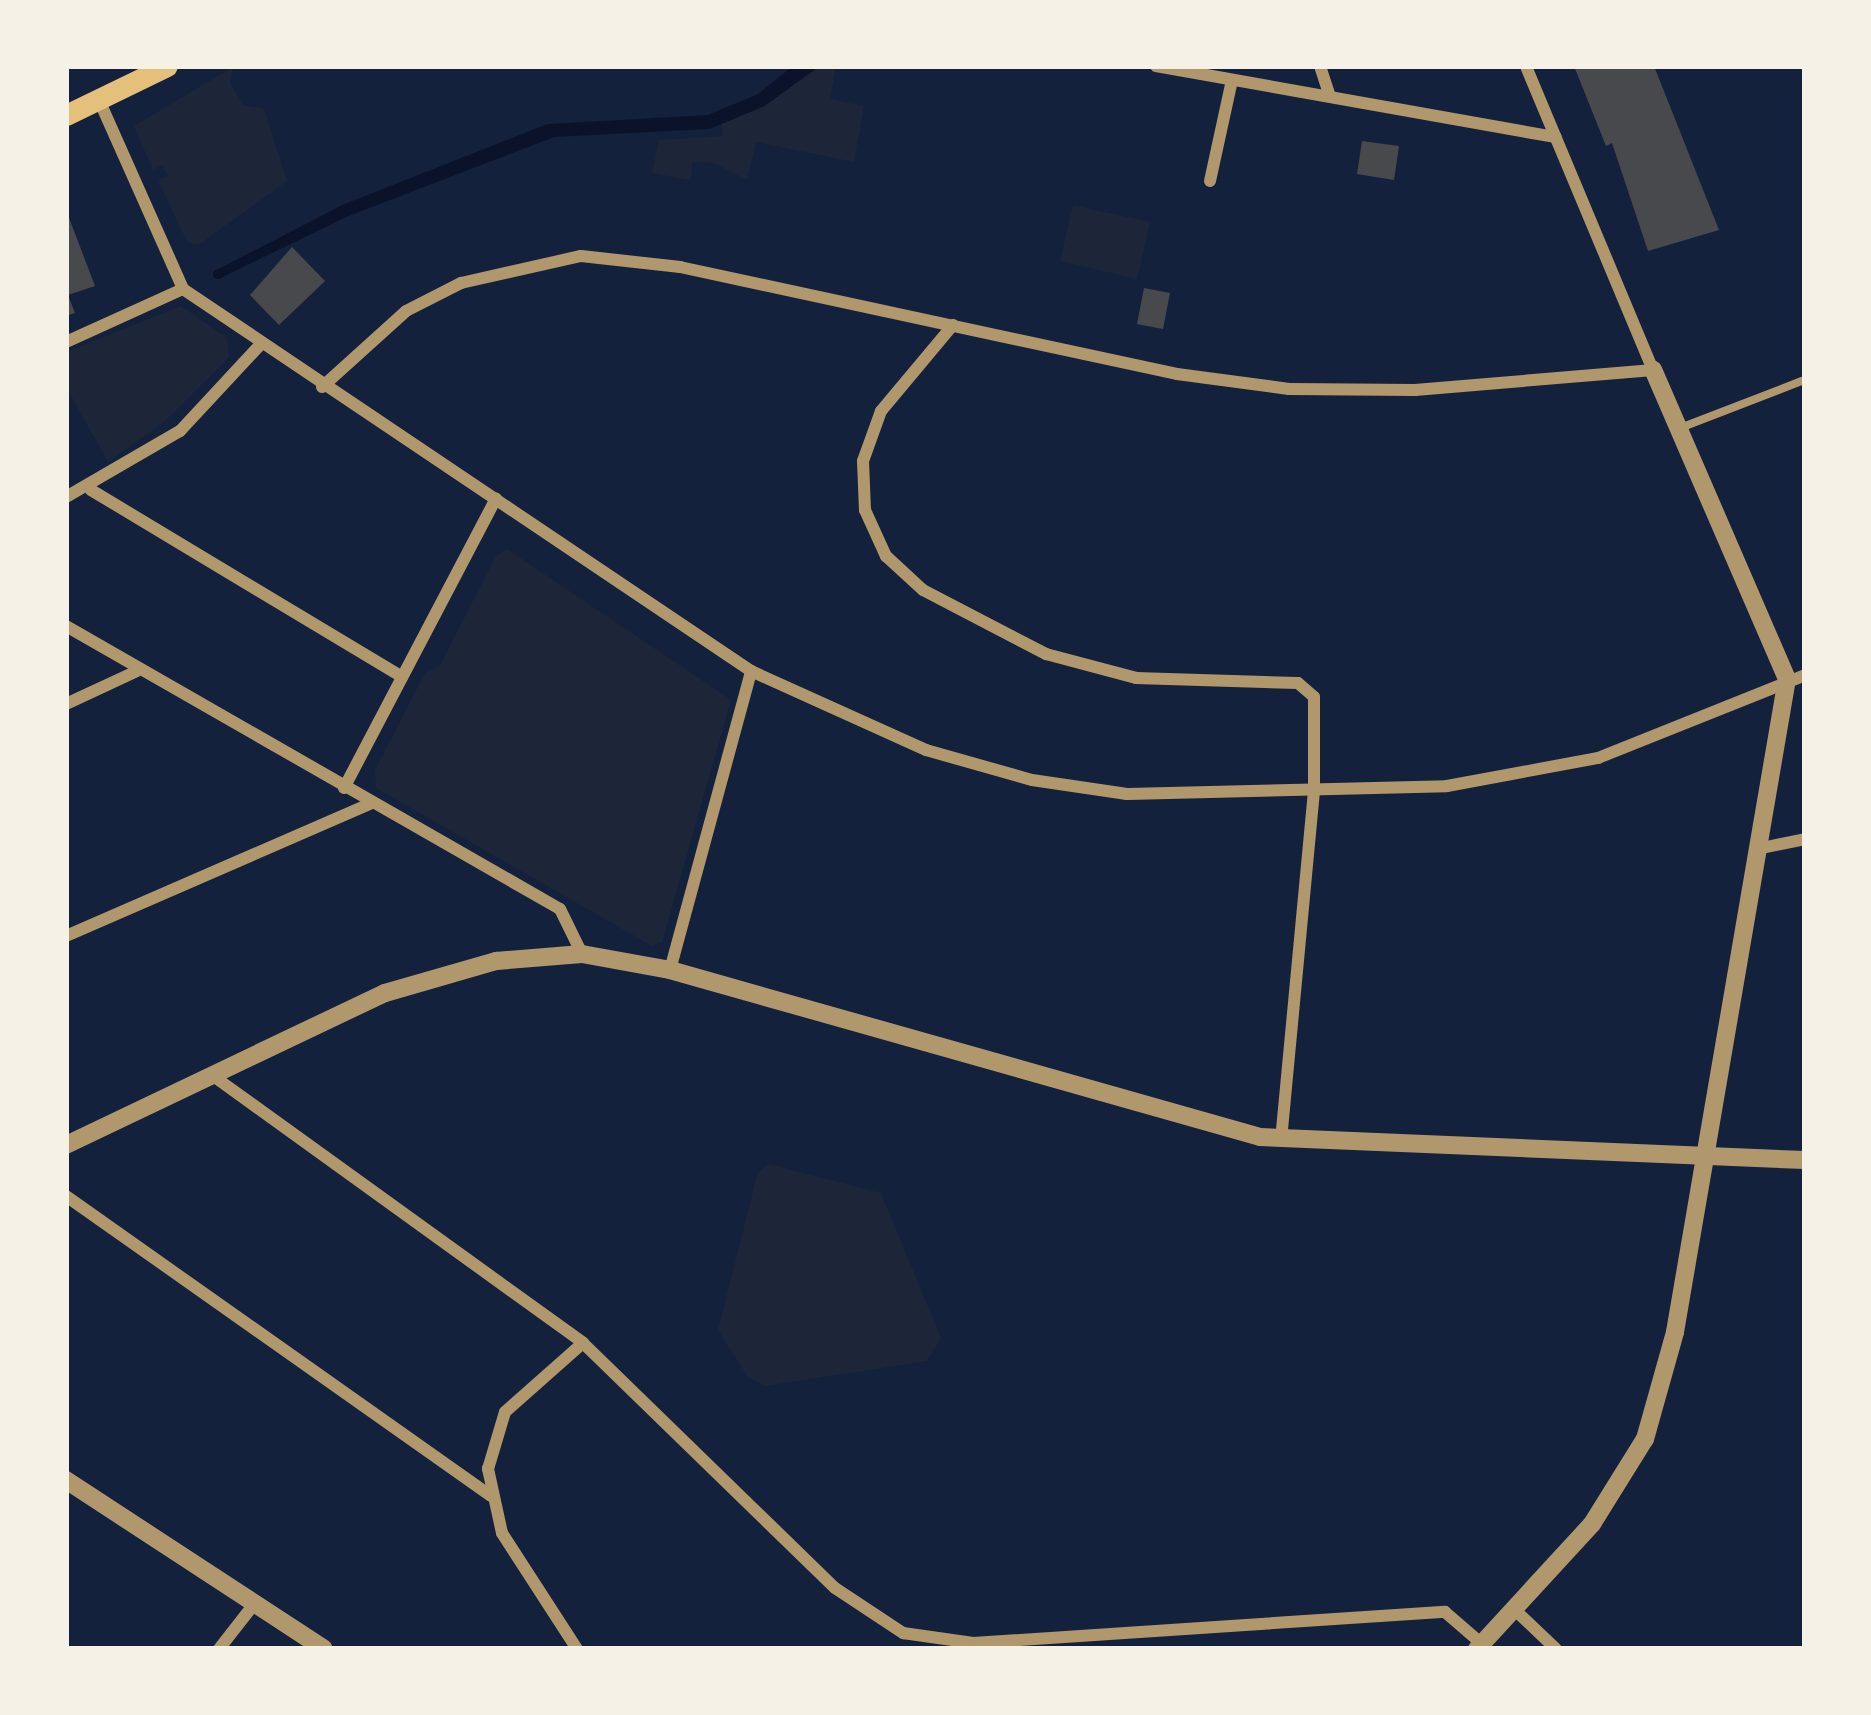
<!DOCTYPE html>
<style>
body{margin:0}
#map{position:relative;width:1871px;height:1715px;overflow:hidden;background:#14213d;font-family:Karla,sans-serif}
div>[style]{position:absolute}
.green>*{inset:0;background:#1d2539}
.stream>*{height:9px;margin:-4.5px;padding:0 4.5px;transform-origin:4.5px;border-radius:4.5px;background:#0b132b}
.building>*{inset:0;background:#48494c}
.service>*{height:8px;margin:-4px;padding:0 4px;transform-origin:4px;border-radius:4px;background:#b1986c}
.minor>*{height:12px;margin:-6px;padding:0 6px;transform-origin:6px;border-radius:6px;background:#b1986c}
.tertiary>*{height:18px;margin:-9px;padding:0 9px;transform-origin:9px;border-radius:9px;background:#b1986c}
.secondary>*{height:21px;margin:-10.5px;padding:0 10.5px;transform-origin:10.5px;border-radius:10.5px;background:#e5c07b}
span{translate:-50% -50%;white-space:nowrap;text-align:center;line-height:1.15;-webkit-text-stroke:12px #f6f1e7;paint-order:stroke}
.frame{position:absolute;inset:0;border:69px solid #f6f1e7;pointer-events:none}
</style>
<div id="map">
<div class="green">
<i style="clip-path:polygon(811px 66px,836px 66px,830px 99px,864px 106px,854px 162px,756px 142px,747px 180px,714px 163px,693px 162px,690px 180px,652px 173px,659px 140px,723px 136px,721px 116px,761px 102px)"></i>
<i style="clip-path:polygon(233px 67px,230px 83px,243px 105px,264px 109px,287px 181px,198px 245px,187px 242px,158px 180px,168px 176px,162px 165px,153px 170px,134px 126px)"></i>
<i style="clip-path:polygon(1073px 205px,1150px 222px,1137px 279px,1060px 261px)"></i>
<i style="clip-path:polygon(181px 306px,227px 338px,229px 357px,164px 422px,108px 462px,66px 387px,66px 352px)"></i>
<i style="clip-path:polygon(507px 549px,731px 700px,662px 942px,652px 946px,376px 788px,375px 770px,425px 673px,439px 667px,496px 556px)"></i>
<i style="clip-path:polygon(769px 1164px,881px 1193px,941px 1338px,927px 1361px,765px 1386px,747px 1376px,718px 1330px,758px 1172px)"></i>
</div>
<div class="stream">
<i style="left:799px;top:66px;width:51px;rotate:141.3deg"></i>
<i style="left:759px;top:98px;width:55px;rotate:157.6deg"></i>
<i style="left:708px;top:119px;width:160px;rotate:176.8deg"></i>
<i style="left:548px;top:128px;width:218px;rotate:158.5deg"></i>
<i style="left:345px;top:208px;width:144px;rotate:152.7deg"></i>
<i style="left:217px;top:274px;width:144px;rotate:-25.9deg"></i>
<i style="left:347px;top:211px;width:221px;rotate:-21deg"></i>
<i style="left:553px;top:132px;width:155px;rotate:-3deg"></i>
<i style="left:708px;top:124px;width:57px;rotate:-22.5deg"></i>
<i style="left:761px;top:102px;width:62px;rotate:-35.8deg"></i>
</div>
<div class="building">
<i style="clip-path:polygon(1574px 66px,1654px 66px,1719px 230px,1648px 251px,1612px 143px,1606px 146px)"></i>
<i style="clip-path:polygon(1362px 141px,1399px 146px,1394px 180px,1357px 174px)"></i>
<i style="clip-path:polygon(66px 210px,95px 286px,68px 295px,75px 313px,66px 316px)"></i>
<i style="clip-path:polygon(292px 247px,325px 281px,279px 325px,250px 295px)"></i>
<i style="clip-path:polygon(1144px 288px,1170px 293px,1163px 329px,1137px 324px)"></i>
</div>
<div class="service">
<i style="left:1680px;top:428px;width:131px;rotate:-21.1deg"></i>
</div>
<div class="minor">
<i style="left:1156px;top:66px;width:406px;rotate:10.1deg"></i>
<i style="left:1320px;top:66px;width:32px;rotate:72deg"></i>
<i style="left:99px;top:100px;width:207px;rotate:66deg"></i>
<i style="left:183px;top:289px;width:685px;rotate:33.92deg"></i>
<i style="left:751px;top:671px;width:192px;rotate:24.3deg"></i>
<i style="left:926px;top:750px;width:110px;rotate:15.8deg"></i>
<i style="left:1032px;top:780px;width:96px;rotate:8.4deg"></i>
<i style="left:1127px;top:794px;width:320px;rotate:-1.4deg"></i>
<i style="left:1447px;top:786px;width:154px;rotate:-10.5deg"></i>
<i style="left:1598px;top:758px;width:223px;rotate:-21.8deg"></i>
<i style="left:1210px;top:181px;width:103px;rotate:-77.7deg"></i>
<i style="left:953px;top:325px;width:112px;rotate:129.9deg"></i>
<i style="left:881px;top:411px;width:53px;rotate:109.8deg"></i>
<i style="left:863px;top:461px;width:49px;rotate:87.7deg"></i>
<i style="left:865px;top:510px;width:51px;rotate:65.5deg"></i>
<i style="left:886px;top:556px;width:50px;rotate:42.6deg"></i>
<i style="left:923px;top:590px;width:139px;rotate:27.5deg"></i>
<i style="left:1046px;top:654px;width:93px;rotate:14.9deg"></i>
<i style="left:1136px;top:678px;width:162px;rotate:1.8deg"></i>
<i style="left:1298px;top:683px;width:21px;rotate:41deg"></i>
<i style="left:1314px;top:697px;width:94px;rotate:90deg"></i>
<i style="left:1314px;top:791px;width:348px;rotate:95.4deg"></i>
<i style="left:66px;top:342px;width:128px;rotate:-24.4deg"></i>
<i style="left:322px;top:387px;width:113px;rotate:-42.1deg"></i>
<i style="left:406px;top:311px;width:62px;rotate:-27deg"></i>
<i style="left:461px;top:283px;width:123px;rotate:-12.7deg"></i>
<i style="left:581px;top:256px;width:100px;rotate:6.3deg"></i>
<i style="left:680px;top:267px;width:508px;rotate:12.15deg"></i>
<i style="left:1177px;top:374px;width:113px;rotate:7.6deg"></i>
<i style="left:1289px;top:389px;width:126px;rotate:0.5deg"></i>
<i style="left:1415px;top:390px;width:239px;rotate:-4.8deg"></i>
<i style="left:1653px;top:370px;width:329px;rotate:-112.7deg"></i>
<i style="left:91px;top:490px;width:363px;rotate:31deg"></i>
<i style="left:66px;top:497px;width:132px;rotate:-30.1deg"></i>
<i style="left:180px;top:431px;width:117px;rotate:-47.1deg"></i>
<i style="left:66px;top:626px;width:569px;rotate:29.81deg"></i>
<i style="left:560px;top:909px;width:50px;rotate:63.9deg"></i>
<i style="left:66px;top:704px;width:78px;rotate:-24.9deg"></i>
<i style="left:344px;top:788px;width:327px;rotate:-62.3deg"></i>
<i style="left:1762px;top:848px;width:44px;rotate:-11.8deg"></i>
<i style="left:66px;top:936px;width:331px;rotate:-23.5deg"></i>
<i style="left:670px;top:970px;width:310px;rotate:-74.8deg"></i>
<i style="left:216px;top:1078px;width:453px;rotate:35.8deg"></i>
<i style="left:583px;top:1343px;width:351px;rotate:44.2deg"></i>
<i style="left:835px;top:1588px;width:82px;rotate:33.5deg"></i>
<i style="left:903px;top:1633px;width:71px;rotate:8.1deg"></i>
<i style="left:973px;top:1643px;width:473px;rotate:-3.8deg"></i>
<i style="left:1445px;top:1612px;width:49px;rotate:40.9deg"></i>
<i style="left:66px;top:1196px;width:520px;rotate:35.22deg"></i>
<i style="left:1516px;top:1611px;width:55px;rotate:43.5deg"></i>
<i style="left:219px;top:1649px;width:58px;rotate:-52deg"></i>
<i style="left:577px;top:1649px;width:138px;rotate:-122.9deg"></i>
<i style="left:502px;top:1533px;width:66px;rotate:-102.3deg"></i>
<i style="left:488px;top:1469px;width:59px;rotate:-73.4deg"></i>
<i style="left:505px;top:1412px;width:104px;rotate:-41.5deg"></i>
</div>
<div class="tertiary">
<i style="left:66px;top:1145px;width:353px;rotate:-25.5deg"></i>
<i style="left:385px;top:993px;width:116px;rotate:-16.1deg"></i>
<i style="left:496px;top:961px;width:86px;rotate:-4.7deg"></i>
<i style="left:582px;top:954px;width:89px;rotate:10.3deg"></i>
<i style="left:670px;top:970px;width:613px;rotate:15.8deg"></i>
<i style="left:1260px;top:1137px;width:545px;rotate:2.42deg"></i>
<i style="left:66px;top:1480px;width:308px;rotate:33.2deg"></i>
<i style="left:1477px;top:1649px;width:170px;rotate:-47.4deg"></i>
<i style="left:1592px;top:1524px;width:100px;rotate:-58.1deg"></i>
<i style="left:1645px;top:1439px;width:111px;rotate:-74.3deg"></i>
<i style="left:1675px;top:1332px;width:663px;rotate:-80.27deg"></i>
<i style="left:1787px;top:679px;width:337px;rotate:-113.4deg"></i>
</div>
<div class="secondary">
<i style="left:66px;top:115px;width:112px;rotate:-25.9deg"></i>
</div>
<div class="frame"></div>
</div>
